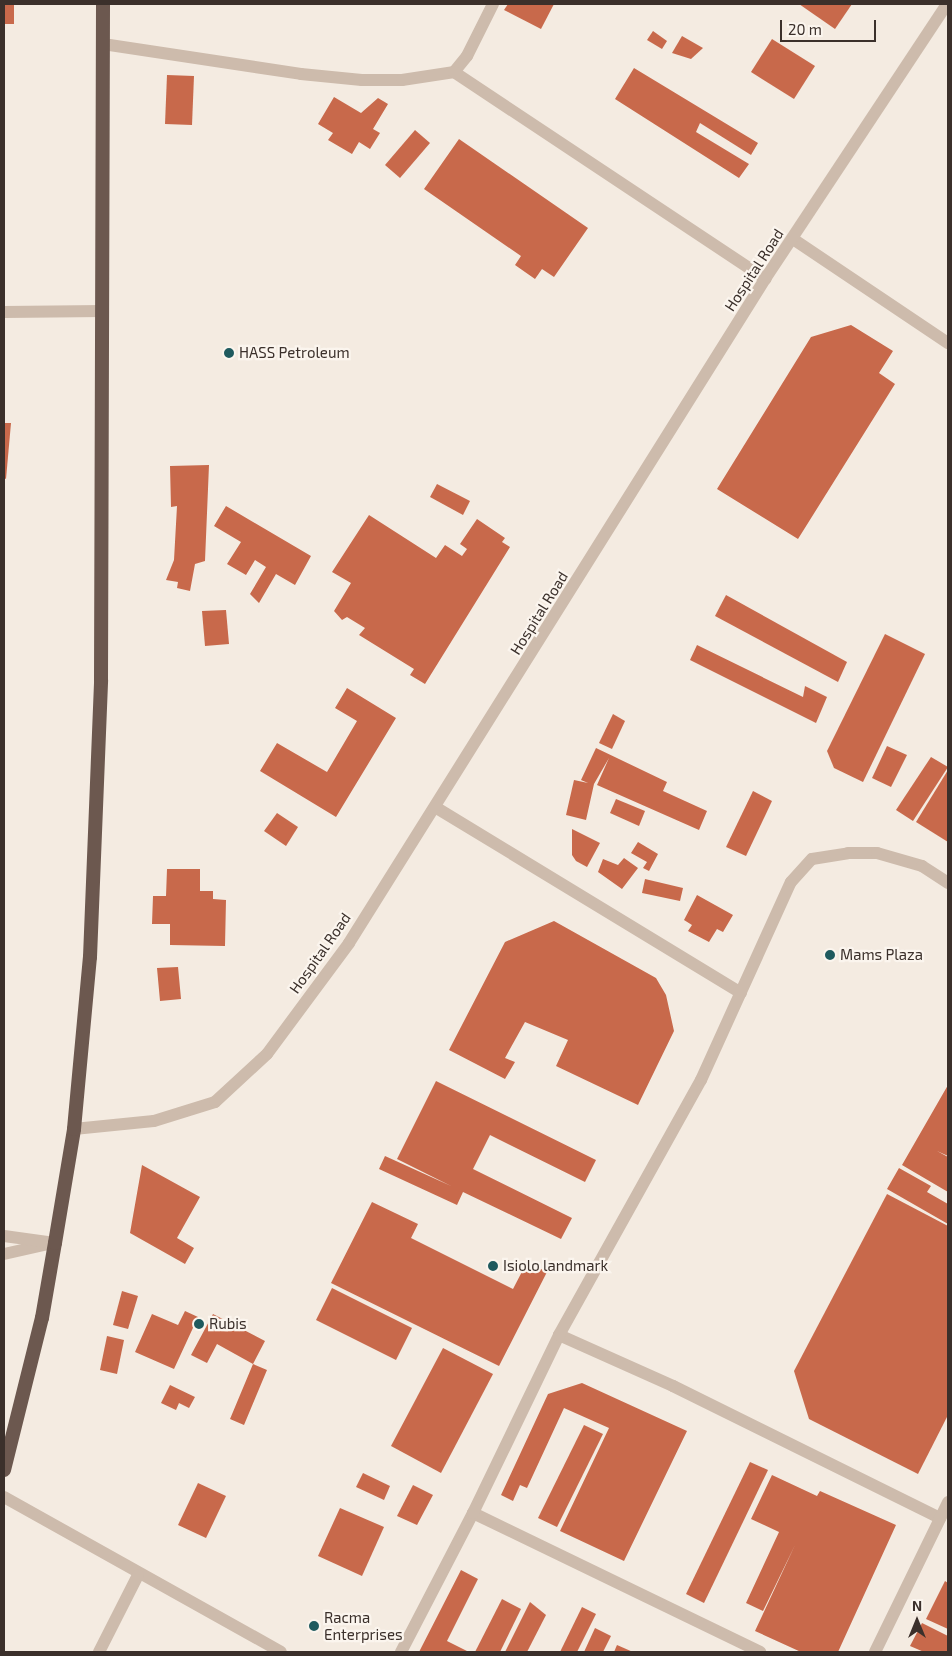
<!DOCTYPE html>
<style>
body{margin:0}
#map{position:relative;width:952px;height:1656px;overflow:hidden;background:#f4ebe1;font-family:"Exo 2",sans-serif}
div>[style]{position:absolute}
.building>*{inset:0;background:#c8694b}
.service>*{height:12px;margin:-6px;padding:0 6px;transform-origin:6px;border-radius:6px;background:#cdbbac}
.minor>*{height:12px;margin:-6px;padding:0 6px;transform-origin:6px;border-radius:6px;background:#cdbbac}
.trunk>*{height:14px;margin:-7px;padding:0 7px;transform-origin:7px;border-radius:7px;background:#6c584f}
.dots>*{width:14px;height:14px;translate:-50% -50%;box-sizing:border-box;border:2px solid #fbf5ee;border-radius:50%}
span{translate:-50% -50%;white-space:nowrap;text-align:center;line-height:1.15;-webkit-text-stroke:4.5px #fbf5ee;paint-order:stroke}
.street-label{font-size:15px;color:#3b302b}
.poi-label{font-size:15px;color:#3b302b}
.left{translate:0 -50%;text-align:left}
.frame{position:absolute;inset:0;border:5px solid #3b302b;pointer-events:none}
.north{position:absolute;left:892px;top:1596px;width:50px;height:50px;-webkit-text-stroke:4px #fbf5ee;paint-order:stroke;rotate:0deg;font-size:14px;font-weight:700;line-height:20px;text-align:center;color:#3b302b}
.north::after{content:'';display:block;margin:auto;width:18px;height:22px;background:#3b302b;clip-path:polygon(50% 0,100% 100%,50% 72%,0 100%)}
.scale{position:absolute;left:780px;top:20px;width:96px;height:22px;box-sizing:border-box;border:2px solid #3b302b;border-top:0;padding-left:6px;font-size:15px;line-height:18px;white-space:nowrap;color:#3b302b;-webkit-text-stroke:4px #fbf5ee;paint-order:stroke}
</style>
<div id="map">
<div class="building">
<i style="clip-path:polygon(4px 4px,14px 4px,14px 24px,4px 24px)"></i>
<i style="clip-path:polygon(508px 4px,554px 4px,541px 29px,504px 10px)"></i>
<i style="clip-path:polygon(799px 4px,852px 4px,835px 29px)"></i>
<i style="clip-path:polygon(653px 31px,667px 41px,662px 49px,647px 40px)"></i>
<i style="clip-path:polygon(682px 36px,703px 48px,691px 59px,672px 53px)"></i>
<i style="clip-path:polygon(772px 39px,815px 66px,794px 99px,751px 72px)"></i>
<i style="clip-path:polygon(634px 68px,758px 143px,751px 155px,700px 123px,696px 132px,749px 164px,739px 178px,615px 99px)"></i>
<i style="clip-path:polygon(167px 75px,194px 76px,192px 125px,165px 124px)"></i>
<i style="clip-path:polygon(334px 97px,361px 113px,378px 98px,388px 104px,373px 129px,380px 133px,370px 149px,359px 142px,352px 154px,328px 140px,333px 133px,318px 124px)"></i>
<i style="clip-path:polygon(415px 130px,430px 143px,400px 178px,385px 165px)"></i>
<i style="clip-path:polygon(459px 139px,588px 228px,554px 277px,542px 269px,535px 279px,515px 265px,521px 256px,424px 189px)"></i>
<i style="clip-path:polygon(851px 325px,893px 351px,879px 373px,895px 384px,798px 539px,717px 489px,811px 337px)"></i>
<i style="clip-path:polygon(4px 423px,11px 423px,6px 479px,4px 478px)"></i>
<i style="clip-path:polygon(209px 465px,205px 561px,195px 564px,190px 591px,177px 588px,178px 582px,166px 580px,174px 560px,177px 506px,171px 507px,170px 466px)"></i>
<i style="clip-path:polygon(437px 484px,470px 501px,463px 515px,430px 497px)"></i>
<i style="clip-path:polygon(226px 506px,311px 556px,295px 585px,276px 574px,259px 603px,250px 594px,266px 567px,255px 560px,246px 575px,227px 564px,241px 542px,214px 526px)"></i>
<i style="clip-path:polygon(369px 515px,436px 558px,445px 545px,462px 556px,467px 549px,460px 544px,477px 519px,505px 538px,502px 542px,510px 547px,425px 684px,410px 675px,414px 669px,359px 635px,365px 628px,347px 617px,342px 620px,334px 611px,351px 583px,332px 572px)"></i>
<i style="clip-path:polygon(726px 595px,847px 662px,838px 682px,715px 616px)"></i>
<i style="clip-path:polygon(226px 610px,229px 644px,205px 646px,202px 611px)"></i>
<i style="clip-path:polygon(885px 634px,925px 654px,863px 782px,834px 768px,827px 751px)"></i>
<i style="clip-path:polygon(697px 645px,803px 697px,805px 686px,827px 697px,816px 723px,690px 660px)"></i>
<i style="clip-path:polygon(347px 688px,396px 718px,336px 817px,260px 771px,277px 743px,327px 772px,357px 721px,335px 708px)"></i>
<i style="clip-path:polygon(613px 714px,625px 721px,612px 749px,599px 743px)"></i>
<i style="clip-path:polygon(887px 746px,907px 755px,891px 787px,872px 778px)"></i>
<i style="clip-path:polygon(596px 748px,667px 782px,663px 791px,707px 811px,699px 830px,597px 785px,609px 758px,594px 784px,586px 820px,566px 815px,574px 780px,588px 783px,581px 780px)"></i>
<i style="clip-path:polygon(931px 757px,948px 767px,913px 821px,896px 810px)"></i>
<i style="clip-path:polygon(948px 770px,948px 842px,916px 822px)"></i>
<i style="clip-path:polygon(753px 791px,772px 801px,746px 856px,726px 847px)"></i>
<i style="clip-path:polygon(616px 799px,645px 811px,639px 826px,610px 813px)"></i>
<i style="clip-path:polygon(277px 813px,298px 827px,286px 846px,264px 831px)"></i>
<i style="clip-path:polygon(572px 829px,600px 843px,587px 867px,576px 861px,572px 855px)"></i>
<i style="clip-path:polygon(638px 842px,658px 854px,649px 871px,643px 868px,647px 862px,631px 853px)"></i>
<i style="clip-path:polygon(624px 858px,638px 868px,622px 889px,598px 872px,603px 859px,618px 865px)"></i>
<i style="clip-path:polygon(167px 869px,200px 869px,200px 891px,213px 891px,213px 899px,226px 900px,225px 946px,170px 945px,170px 924px,152px 924px,153px 896px,166px 896px)"></i>
<i style="clip-path:polygon(645px 879px,683px 888px,680px 901px,642px 893px)"></i>
<i style="clip-path:polygon(697px 895px,733px 915px,723px 932px,717px 929px,709px 942px,688px 931px,692px 925px,684px 920px)"></i>
<i style="clip-path:polygon(554px 921px,656px 978px,666px 995px,674px 1031px,638px 1105px,556px 1066px,568px 1040px,525px 1022px,505px 1058px,515px 1062px,505px 1079px,449px 1050px,505px 942px)"></i>
<i style="clip-path:polygon(178px 967px,181px 999px,160px 1001px,157px 968px)"></i>
<i style="clip-path:polygon(436px 1081px,596px 1160px,585px 1182px,490px 1135px,473px 1169px,572px 1218px,561px 1239px,463px 1192px,457px 1205px,379px 1169px,385px 1156px,451px 1186px,397px 1159px)"></i>
<i style="clip-path:polygon(948px 1085px,948px 1156px,937px 1151px,948px 1157px,948px 1192px,902px 1165px)"></i>
<i style="clip-path:polygon(142px 1165px,200px 1197px,177px 1238px,194px 1248px,185px 1264px,130px 1233px)"></i>
<i style="clip-path:polygon(899px 1168px,931px 1186px,927px 1192px,948px 1204px,948px 1224px,887px 1189px)"></i>
<i style="clip-path:polygon(887px 1194px,948px 1226px,948px 1415px,918px 1474px,809px 1419px,794px 1371px)"></i>
<i style="clip-path:polygon(372px 1202px,418px 1224px,411px 1238px,513px 1289px,527px 1262px,547px 1272px,499px 1366px,331px 1283px)"></i>
<i style="clip-path:polygon(332px 1288px,412px 1328px,396px 1360px,316px 1320px)"></i>
<i style="clip-path:polygon(122px 1291px,138px 1296px,128px 1329px,113px 1325px)"></i>
<i style="clip-path:polygon(185px 1311px,198px 1317px,174px 1369px,135px 1352px,152px 1314px,178px 1325px)"></i>
<i style="clip-path:polygon(213px 1314px,265px 1341px,253px 1364px,267px 1370px,244px 1425px,230px 1419px,253px 1364px,217px 1344px,207px 1363px,191px 1355px)"></i>
<i style="clip-path:polygon(107px 1336px,124px 1340px,117px 1374px,100px 1370px)"></i>
<i style="clip-path:polygon(443px 1348px,493px 1374px,441px 1473px,391px 1446px)"></i>
<i style="clip-path:polygon(582px 1383px,687px 1431px,624px 1561px,560px 1531px,609px 1428px,564px 1408px,527px 1488px,520px 1485px,513px 1501px,501px 1495px,548px 1394px)"></i>
<i style="clip-path:polygon(170px 1385px,195px 1397px,189px 1408px,179px 1403px,176px 1410px,161px 1403px)"></i>
<i style="clip-path:polygon(584px 1425px,603px 1434px,557px 1527px,538px 1518px)"></i>
<i style="clip-path:polygon(750px 1462px,768px 1470px,704px 1603px,686px 1594px)"></i>
<i style="clip-path:polygon(363px 1473px,390px 1486px,384px 1500px,356px 1487px)"></i>
<i style="clip-path:polygon(772px 1475px,817px 1496px,820px 1491px,896px 1525px,838px 1652px,801px 1652px,755px 1631px,795px 1545px,763px 1611px,746px 1603px,779px 1532px,751px 1519px)"></i>
<i style="clip-path:polygon(198px 1483px,226px 1496px,206px 1538px,178px 1525px)"></i>
<i style="clip-path:polygon(413px 1485px,433px 1495px,417px 1525px,397px 1516px)"></i>
<i style="clip-path:polygon(340px 1508px,384px 1527px,362px 1576px,318px 1556px)"></i>
<i style="clip-path:polygon(461px 1570px,478px 1579px,447px 1641px,469px 1652px,419px 1652px)"></i>
<i style="clip-path:polygon(945px 1581px,948px 1583px,948px 1629px,926px 1619px)"></i>
<i style="clip-path:polygon(502px 1599px,521px 1609px,500px 1652px,475px 1652px)"></i>
<i style="clip-path:polygon(530px 1602px,546px 1615px,527px 1652px,505px 1652px)"></i>
<i style="clip-path:polygon(582px 1607px,596px 1614px,577px 1652px,560px 1652px)"></i>
<i style="clip-path:polygon(922px 1623px,948px 1636px,948px 1652px,924px 1652px,910px 1646px)"></i>
<i style="clip-path:polygon(595px 1628px,611px 1636px,603px 1652px,584px 1652px)"></i>
<i style="clip-path:polygon(617px 1645px,633px 1652px,614px 1652px)"></i>
</div>
<div class="service">
<i style="left:4px;top:1254px;width:50px;rotate:-12.7deg"></i>
</div>
<div class="minor">
<i style="left:103px;top:44px;width:200px;rotate:8.6deg"></i>
<i style="left:301px;top:74px;width:61px;rotate:5.6deg"></i>
<i style="left:362px;top:80px;width:40px"></i>
<i style="left:402px;top:80px;width:53px;rotate:-8.7deg"></i>
<i style="left:454px;top:72px;width:21px;rotate:-51deg"></i>
<i style="left:467px;top:56px;width:58px;rotate:-63.4deg"></i>
<i style="left:454px;top:72px;width:374px;rotate:33.6deg"></i>
<i style="left:793px;top:239px;width:187px;rotate:33.9deg"></i>
<i style="left:4px;top:312px;width:99px;rotate:-0.6deg"></i>
<i style="left:435px;top:807px;width:358px;rotate:31.3deg"></i>
<i style="left:74px;top:1129px;width:80px;rotate:-5.7deg"></i>
<i style="left:154px;top:1121px;width:64px;rotate:-17.3deg"></i>
<i style="left:215px;top:1102px;width:71px;rotate:-42.7deg"></i>
<i style="left:267px;top:1054px;width:138px;rotate:-53.5deg"></i>
<i style="left:349px;top:943px;width:784px;rotate:-57.93deg"></i>
<i style="left:765px;top:279px;width:330px;rotate:-56.5deg"></i>
<i style="left:4px;top:1236px;width:51px;rotate:7.8deg"></i>
<i style="left:559px;top:1335px;width:125px;rotate:24.1deg"></i>
<i style="left:673px;top:1386px;width:298px;rotate:26.3deg"></i>
<i style="left:4px;top:1497px;width:317px;rotate:29.2deg"></i>
<i style="left:473px;top:1513px;width:319px;rotate:25.8deg"></i>
<i style="left:99px;top:1652px;width:86px;rotate:-63.1deg"></i>
<i style="left:401px;top:1652px;width:157px;rotate:-62.6deg"></i>
<i style="left:473px;top:1513px;width:198px;rotate:-64.2deg"></i>
<i style="left:559px;top:1335px;width:292px;rotate:-60.9deg"></i>
<i style="left:701px;top:1080px;width:217px;rotate:-65.6deg"></i>
<i style="left:791px;top:882px;width:31px;rotate:-48deg"></i>
<i style="left:812px;top:859px;width:36px;rotate:-9deg"></i>
<i style="left:848px;top:853px;width:29px"></i>
<i style="left:877px;top:853px;width:47px;rotate:16.1deg"></i>
<i style="left:922px;top:866px;width:31px;rotate:33deg"></i>
<i style="left:875px;top:1652px;width:167px;rotate:-64deg"></i>
</div>
<div class="trunk">
<i style="left:4px;top:1470px;width:157px;rotate:-76deg"></i>
<i style="left:42px;top:1318px;width:76px;rotate:-80.2deg"></i>
<i style="left:55px;top:1243px;width:116px;rotate:-80.5deg"></i>
<i style="left:74px;top:1129px;width:173px;rotate:-84.7deg"></i>
<i style="left:90px;top:957px;width:277px;rotate:-87.7deg"></i>
<i style="left:101px;top:680px;width:676px;rotate:-89.83deg"></i>
</div>
<div class="dots">
<i style="left:229px;top:353px;background:#1f5a5e"></i>
<i style="left:830px;top:955px;background:#1f5a5e"></i>
<i style="left:493px;top:1266px;background:#1f5a5e"></i>
<i style="left:199px;top:1324px;background:#1f5a5e"></i>
<i style="left:314px;top:1626px;background:#1f5a5e"></i>
</div>
<div class="street-label">
<span style="left:754px;top:270px;rotate:-57deg">Hospital Road</span>
<span style="left:539px;top:613px;rotate:-58deg">Hospital Road</span>
<span style="left:320px;top:953px;rotate:-55deg">Hospital Road</span>
</div>
<div class="poi-label">
<span class="left" style="left:239px;top:353px">HASS Petroleum</span>
<span class="left" style="left:840px;top:955px">Mams Plaza</span>
<span class="left" style="left:503px;top:1266px">Isiolo landmark</span>
<span class="left" style="left:209px;top:1324px">Rubis</span>
<span class="left" style="left:324px;top:1626px">Racma<br>Enterprises</span>
</div>
<div class="frame"></div>
<div class="north">N</div>
<div class="scale">20 m</div>
</div>
